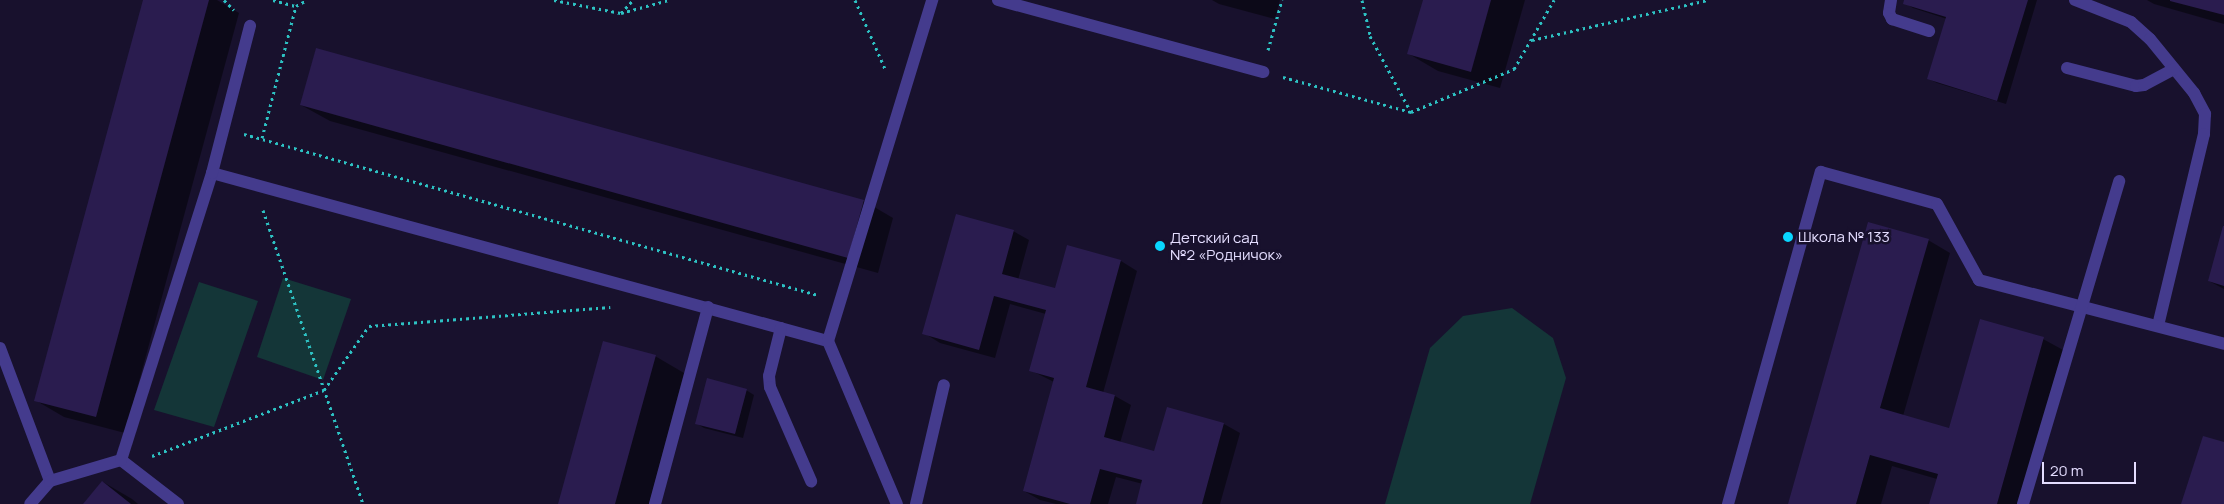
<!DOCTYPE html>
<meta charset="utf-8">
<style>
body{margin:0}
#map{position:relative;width:2224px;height:504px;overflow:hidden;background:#18112d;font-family:Manrope,sans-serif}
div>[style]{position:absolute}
.green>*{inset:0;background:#143638}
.shadow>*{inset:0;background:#0007}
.building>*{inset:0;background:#2a1c4f}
.path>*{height:3px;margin-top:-1.5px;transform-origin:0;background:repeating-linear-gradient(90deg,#2dc2c3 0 2.5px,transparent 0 6.5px)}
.minor>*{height:12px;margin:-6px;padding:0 6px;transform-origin:6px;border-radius:6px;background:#443b8d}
.dots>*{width:14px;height:14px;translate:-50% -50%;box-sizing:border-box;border:2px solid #18112d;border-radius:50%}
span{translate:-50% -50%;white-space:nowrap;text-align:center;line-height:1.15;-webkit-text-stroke:5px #18112d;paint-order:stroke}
.poi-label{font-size:15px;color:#e4ddff}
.left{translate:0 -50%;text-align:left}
.scale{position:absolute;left:2042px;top:462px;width:94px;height:22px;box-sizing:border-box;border:2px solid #e4ddff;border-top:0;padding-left:6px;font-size:15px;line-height:18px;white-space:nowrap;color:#e4ddff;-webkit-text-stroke:4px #18112d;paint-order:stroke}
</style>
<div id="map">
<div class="green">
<i style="clip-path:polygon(283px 278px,351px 299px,323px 380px,257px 357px)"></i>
<i style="clip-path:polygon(199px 282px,258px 301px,214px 427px,154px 410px)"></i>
<i style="clip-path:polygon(1512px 308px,1553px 338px,1566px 378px,1530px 504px,1385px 504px,1430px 348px,1463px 316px)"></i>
</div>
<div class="shadow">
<i style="clip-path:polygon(144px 0,217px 0,239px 13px,125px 433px,64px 417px,35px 400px)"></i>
<i style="clip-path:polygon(1212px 0,1280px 0,1275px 19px,1219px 4px)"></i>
<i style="clip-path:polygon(1424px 0,1525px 0,1500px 88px,1438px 71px,1409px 54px)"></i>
<i style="clip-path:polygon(1906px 0,2037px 0,2006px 104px,1937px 83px,1929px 79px,1947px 19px,1913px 8px,1905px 3px)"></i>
<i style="clip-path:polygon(2147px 0,2224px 0,2224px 24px,2154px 4px)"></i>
<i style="clip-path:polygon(316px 49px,864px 201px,893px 218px,878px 273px,330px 121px,301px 105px)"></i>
<i style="clip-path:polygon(2224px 229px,2224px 289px,2209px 281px)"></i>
<i style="clip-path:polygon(1013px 231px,1029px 240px,1018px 280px,1056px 290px,1121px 261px,1137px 271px,1103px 393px,1115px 396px,1131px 405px,1120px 443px,1155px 453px,1224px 424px,1240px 433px,1220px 504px,1137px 504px,1143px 484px,1116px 477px,1108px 504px,1056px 504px,1040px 500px,1024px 491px,1054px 382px,1030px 370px,1046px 314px,1010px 304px,995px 358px,940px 343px,924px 333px)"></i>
<i style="clip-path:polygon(1928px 240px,1950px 253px,1903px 416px,1950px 429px,2043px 339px,2065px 351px,2022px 504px,1930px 504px,1937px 479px,1892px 466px,1881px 504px,1789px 504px)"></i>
<i style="clip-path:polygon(655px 356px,684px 373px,649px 504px,560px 504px)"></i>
<i style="clip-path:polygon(746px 390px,754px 395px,743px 438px,704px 428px,696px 423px)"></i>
<i style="clip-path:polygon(103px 482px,132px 499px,138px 504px,85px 504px)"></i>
</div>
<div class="building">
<i style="clip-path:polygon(143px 0,209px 0,96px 417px,34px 401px)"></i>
<i style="clip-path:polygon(1423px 0,1491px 0,1471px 72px,1407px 54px)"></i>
<i style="clip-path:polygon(1904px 0,2028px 0,1997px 101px,1927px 79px,1946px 17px,1903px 4px)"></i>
<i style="clip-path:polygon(2224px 0,2224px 15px,2170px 1px,2170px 0)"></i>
<i style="clip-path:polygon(316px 48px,864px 200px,848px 258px,300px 105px)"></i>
<i style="clip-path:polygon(956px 214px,1014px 230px,1002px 274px,1055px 288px,1067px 245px,1121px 260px,1086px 387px,1115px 395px,1104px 437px,1154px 451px,1167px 407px,1224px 423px,1202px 504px,1136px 504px,1142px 480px,1100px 469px,1090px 504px,1070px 504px,1023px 491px,1054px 378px,1029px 371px,1046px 310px,994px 296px,979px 350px,922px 334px)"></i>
<i style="clip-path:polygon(1868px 222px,1929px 239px,1880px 408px,1949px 428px,1980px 319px,2044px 337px,1997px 504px,1929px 504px,1938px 474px,1870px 455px,1856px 504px,1788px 504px)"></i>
<i style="clip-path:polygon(2223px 226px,2224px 226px,2224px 286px,2208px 281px)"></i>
<i style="clip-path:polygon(603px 341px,656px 355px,615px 504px,558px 504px)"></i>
<i style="clip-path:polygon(707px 378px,747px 389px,735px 434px,695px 424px)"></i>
<i style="clip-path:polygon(2203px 436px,2224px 442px,2224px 504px,2181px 504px)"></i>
<i style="clip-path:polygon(102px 481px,131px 504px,83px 504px)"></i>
</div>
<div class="path">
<i style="left:224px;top:0;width:14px;rotate:45deg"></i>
<i style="left:273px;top:0;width:24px;rotate:15deg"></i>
<i style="left:554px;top:0;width:68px;rotate:11deg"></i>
<i style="left:621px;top:13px;width:50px;rotate:-15.2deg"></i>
<i style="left:855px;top:0;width:77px;rotate:66.4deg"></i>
<i style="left:1362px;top:0;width:37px;rotate:77deg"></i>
<i style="left:1370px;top:36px;width:86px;rotate:61.7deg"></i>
<i style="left:621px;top:13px;width:18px;rotate:-47deg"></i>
<i style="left:1532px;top:40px;width:180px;rotate:-12.8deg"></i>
<i style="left:1268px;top:50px;width:52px;rotate:-74.4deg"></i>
<i style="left:1283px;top:77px;width:133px;rotate:15.3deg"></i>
<i style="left:1411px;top:112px;width:112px;rotate:-22.7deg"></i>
<i style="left:1514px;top:69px;width:80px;rotate:-59.9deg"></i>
<i style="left:244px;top:134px;width:596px;rotate:15.67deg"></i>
<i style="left:262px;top:138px;width:136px;rotate:-75.6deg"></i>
<i style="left:296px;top:6px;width:13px;rotate:-29deg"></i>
<i style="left:263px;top:210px;width:311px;rotate:71.2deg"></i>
<i style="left:152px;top:456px;width:184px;rotate:-21deg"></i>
<i style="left:324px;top:390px;width:78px;rotate:-54.9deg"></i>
<i style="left:369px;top:326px;width:242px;rotate:-4.5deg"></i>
</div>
<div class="minor">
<i style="left:998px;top:0;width:275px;rotate:15.2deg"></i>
<i style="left:1891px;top:0;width:13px;rotate:99deg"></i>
<i style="left:1889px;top:13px;width:7px;rotate:63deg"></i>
<i style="left:1892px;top:19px;width:39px;rotate:18deg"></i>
<i style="left:2075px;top:0;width:60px;rotate:21.4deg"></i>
<i style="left:2131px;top:22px;width:25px;rotate:42deg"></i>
<i style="left:2150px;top:39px;width:70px;rotate:50.8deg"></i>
<i style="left:2194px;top:93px;width:24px;rotate:62deg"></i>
<i style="left:2205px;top:114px;width:20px;rotate:93deg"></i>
<i style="left:2204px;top:134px;width:196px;rotate:103.5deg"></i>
<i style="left:2067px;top:68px;width:71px;rotate:14.6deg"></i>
<i style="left:2136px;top:86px;width:8px;rotate:-7deg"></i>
<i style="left:2144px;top:85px;width:34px;rotate:-28deg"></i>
<i style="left:212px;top:173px;width:638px;rotate:15.26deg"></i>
<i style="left:828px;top:341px;width:177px;rotate:67.1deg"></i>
<i style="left:781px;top:328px;width:49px;rotate:104deg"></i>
<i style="left:769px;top:376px;width:11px;rotate:85deg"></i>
<i style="left:770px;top:387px;width:103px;rotate:66.4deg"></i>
<i style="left:828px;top:341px;width:357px;rotate:-73deg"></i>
<i style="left:0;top:348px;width:142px;rotate:69.4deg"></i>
<i style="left:50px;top:481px;width:30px;rotate:131deg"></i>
<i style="left:121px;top:460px;width:72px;rotate:37.7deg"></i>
<i style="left:50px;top:481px;width:74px;rotate:-16.5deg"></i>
<i style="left:121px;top:460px;width:301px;rotate:-72.4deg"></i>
<i style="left:212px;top:173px;width:152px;rotate:-75.5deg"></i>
<i style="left:655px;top:504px;width:204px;rotate:-74.9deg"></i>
<i style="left:916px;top:504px;width:122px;rotate:-76.8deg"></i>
<i style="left:1728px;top:504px;width:345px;rotate:-74.4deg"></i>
<i style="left:1821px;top:172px;width:120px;rotate:15.4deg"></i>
<i style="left:1937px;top:204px;width:87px;rotate:61.1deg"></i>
<i style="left:1979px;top:280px;width:253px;rotate:14.6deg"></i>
<i style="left:2023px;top:504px;width:337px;rotate:-73.4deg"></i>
</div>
<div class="dots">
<i style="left:1788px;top:237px;background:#09d6ff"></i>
<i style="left:1160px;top:246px;background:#09d6ff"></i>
</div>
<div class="poi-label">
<span class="left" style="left:1170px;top:246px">Детский сад<br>№2 «Родничок»</span>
<span class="left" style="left:1798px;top:237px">Школа № 133</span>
</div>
<div class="scale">20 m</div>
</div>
